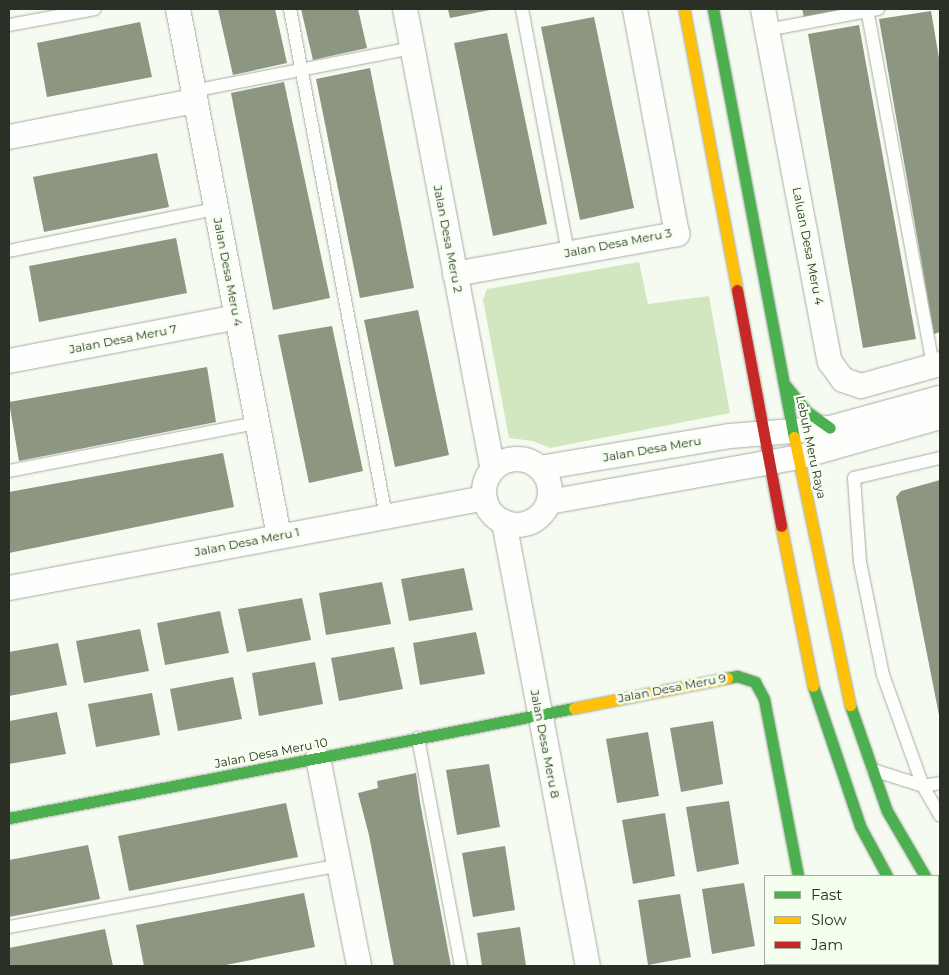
<!DOCTYPE html>
<style>
body{margin:0}
#map{position:relative;width:949px;height:975px;overflow:hidden;background:#f6fbf2;font-family:Montserrat,sans-serif}
div>[style]{position:absolute}
.green>*{inset:0;background:#d2e6c0}
.building>*{inset:0;background:#8d9680}
.roads{filter:drop-shadow(0 0 1px #a7aca3) drop-shadow(0 0 1px #a7aca3)}
.lane>*{height:12px;margin:-6px;padding:0 6px;transform-origin:6px;border-radius:6px;background:#fefefd}
.street>*{height:24px;margin:-12px;padding:0 12px;transform-origin:12px;border-radius:12px;background:#fefefd}
.street>.ring{margin:-12px;padding:0;box-sizing:content-box;background:none;border:24px solid #fefefd;border-radius:50%}
.fast>*{height:11px;margin:-5.5px;padding:0 5.5px;transform-origin:5.5px;border-radius:5.5px;background:#4caf50}
.slow>*{height:11px;margin:-5.5px;padding:0 5.5px;transform-origin:5.5px;border-radius:5.5px;background:#ffc107}
.jam>*{height:11px;margin:-5.5px;padding:0 5.5px;transform-origin:5.5px;border-radius:5.5px;background:#c62828}
span{translate:-50% -50%;white-space:nowrap;text-align:center;line-height:1.15;-webkit-text-stroke:5px #f5ffee;paint-order:stroke}
.street-label{font-size:12px;color:#2a3025}
.frame{position:absolute;inset:0;border:10px solid #2a3025;pointer-events:none}
.legend{position:absolute;left:764px;top:875px;width:175px;height:90px;box-sizing:border-box;background:#f5ffee;border:1px solid #a4ac9e;margin:0;padding:6px 9px;list-style:none;font-size:15px;color:#2a3025}
.legend li{display:flex;align-items:center;gap:10px;height:25px}
.legend b{width:25px;border:1px solid #a4ac9e}
</style>
<div id="map">
<div class="green">
<i style="clip-path:polygon(639px 262px,648px 304px,709px 296px,730px 413px,550px 448px,533px 441px,509px 438px,483px 300px,487px 289px)"></i>
</div>
<div class="building">
<i style="clip-path:polygon(218px 9px,275px 9px,287px 63px,233px 75px)"></i>
<i style="clip-path:polygon(301px 9px,358px 9px,367px 48px,313px 60px)"></i>
<i style="clip-path:polygon(448px 9px,490px 9px,490px 10px,450px 18px)"></i>
<i style="clip-path:polygon(802px 9px,844px 9px,844px 10px,804px 17px)"></i>
<i style="clip-path:polygon(931px 11px,940px 64px,940px 332px,934px 334px,879px 19px)"></i>
<i style="clip-path:polygon(594px 17px,634px 208px,580px 220px,541px 27px)"></i>
<i style="clip-path:polygon(140px 22px,152px 77px,47px 97px,37px 43px)"></i>
<i style="clip-path:polygon(859px 25px,916px 339px,863px 348px,808px 34px)"></i>
<i style="clip-path:polygon(507px 33px,547px 224px,493px 236px,454px 43px)"></i>
<i style="clip-path:polygon(370px 68px,414px 288px,360px 298px,316px 79px)"></i>
<i style="clip-path:polygon(284px 82px,330px 298px,273px 310px,231px 93px)"></i>
<i style="clip-path:polygon(157px 153px,169px 207px,44px 232px,33px 177px)"></i>
<i style="clip-path:polygon(176px 238px,187px 293px,39px 322px,29px 266px)"></i>
<i style="clip-path:polygon(418px 310px,449px 455px,395px 467px,364px 320px)"></i>
<i style="clip-path:polygon(332px 326px,363px 471px,309px 483px,278px 335px)"></i>
<i style="clip-path:polygon(207px 367px,216px 422px,19px 461px,9px 402px)"></i>
<i style="clip-path:polygon(223px 453px,234px 507px,9px 553px,9px 492px)"></i>
<i style="clip-path:polygon(940px 480px,940px 715px,939px 715px,896px 497px,901px 491px)"></i>
<i style="clip-path:polygon(464px 568px,473px 610px,409px 621px,401px 579px)"></i>
<i style="clip-path:polygon(382px 582px,391px 624px,326px 635px,319px 593px)"></i>
<i style="clip-path:polygon(302px 598px,311px 640px,247px 652px,238px 609px)"></i>
<i style="clip-path:polygon(220px 611px,229px 653px,165px 665px,157px 623px)"></i>
<i style="clip-path:polygon(140px 629px,149px 671px,84px 683px,76px 641px)"></i>
<i style="clip-path:polygon(476px 632px,485px 674px,420px 685px,413px 643px)"></i>
<i style="clip-path:polygon(58px 643px,67px 685px,9px 696px,9px 652px)"></i>
<i style="clip-path:polygon(394px 647px,403px 689px,339px 701px,331px 658px)"></i>
<i style="clip-path:polygon(315px 662px,323px 704px,259px 716px,252px 673px)"></i>
<i style="clip-path:polygon(233px 677px,242px 719px,178px 731px,170px 689px)"></i>
<i style="clip-path:polygon(152px 693px,160px 735px,96px 747px,88px 704px)"></i>
<i style="clip-path:polygon(57px 712px,66px 754px,9px 764px,9px 721px)"></i>
<i style="clip-path:polygon(713px 721px,723px 784px,681px 792px,670px 728px)"></i>
<i style="clip-path:polygon(648px 732px,659px 796px,617px 803px,606px 739px)"></i>
<i style="clip-path:polygon(489px 764px,500px 827px,457px 835px,446px 770px)"></i>
<i style="clip-path:polygon(416px 773px,420px 802px,451px 966px,394px 966px,369px 835px,358px 793px,378px 788px,377px 781px)"></i>
<i style="clip-path:polygon(729px 801px,739px 864px,697px 872px,686px 807px)"></i>
<i style="clip-path:polygon(286px 803px,298px 857px,129px 891px,118px 836px)"></i>
<i style="clip-path:polygon(665px 813px,675px 876px,633px 884px,622px 820px)"></i>
<i style="clip-path:polygon(88px 845px,100px 899px,9px 917px,9px 860px)"></i>
<i style="clip-path:polygon(505px 846px,515px 910px,473px 917px,462px 853px)"></i>
<i style="clip-path:polygon(744px 883px,755px 946px,712px 954px,702px 889px)"></i>
<i style="clip-path:polygon(304px 893px,315px 947px,221px 966px,144px 966px,136px 925px)"></i>
<i style="clip-path:polygon(680px 894px,691px 957px,648px 965px,638px 900px)"></i>
<i style="clip-path:polygon(520px 927px,526px 966px,482px 966px,477px 933px)"></i>
<i style="clip-path:polygon(105px 929px,113px 966px,9px 966px,9px 948px)"></i>
</div>
<div class="roads">
<div class="lane">
<i style="left:290px;top:9px;width:516px;rotate:79.28deg"></i>
<i style="left:522px;top:9px;width:248px;rotate:79.3deg"></i>
<i style="left:867px;top:9px;width:363px;rotate:79.5deg"></i>
<i style="left:9px;top:25px;width:87px;rotate:-10.5deg"></i>
<i style="left:767px;top:30px;width:113px;rotate:-10.7deg"></i>
<i style="left:193px;top:91px;width:223px;rotate:-11.1deg"></i>
<i style="left:9px;top:251px;width:211px;rotate:-11.5deg"></i>
<i style="left:940px;top:458px;width:88px;rotate:166.9deg"></i>
<i style="left:854px;top:478px;width:84px;rotate:85.9deg"></i>
<i style="left:860px;top:562px;width:115px;rotate:78.5deg"></i>
<i style="left:883px;top:675px;width:118px;rotate:70.2deg"></i>
<i style="left:923px;top:786px;width:34px;rotate:60deg"></i>
<i style="left:9px;top:471px;width:253px;rotate:-11deg"></i>
<i style="left:418px;top:738px;width:232px;rotate:79.3deg"></i>
<i style="left:873px;top:770px;width:52px;rotate:17.7deg"></i>
<i style="left:923px;top:786px;width:17px;rotate:-10deg"></i>
<i style="left:9px;top:927px;width:336px;rotate:-10.6deg"></i>
</div>
<div class="street">
<i style="left:178px;top:9px;width:537px;rotate:79.15deg"></i>
<i style="left:405px;top:9px;width:468px;rotate:79.2deg"></i>
<i style="left:763px;top:9px;width:359px;rotate:79.3deg"></i>
<i style="left:830px;top:362px;width:22px;rotate:54deg"></i>
<i style="left:843px;top:380px;width:19px;rotate:18deg"></i>
<i style="left:861px;top:386px;width:82px;rotate:-15.6deg"></i>
<i style="left:9px;top:137px;width:189px;rotate:-11deg"></i>
<i style="left:455px;top:274px;width:226px;rotate:-10.2deg"></i>
<i style="left:677px;top:234px;width:229px;rotate:-100.6deg"></i>
<i style="left:9px;top:361px;width:232px;rotate:-10.9deg"></i>
<i class="ring" style="left:484px;top:459px;width:42px;height:42px"></i>
<i style="left:540px;top:468px;width:193px;rotate:-9.6deg"></i>
<i style="left:730px;top:436px;width:100px;rotate:-4.6deg"></i>
<i style="left:830px;top:428px;width:114px;rotate:-15.3deg"></i>
<i style="left:549px;top:502px;width:254px;rotate:-10.2deg"></i>
<i style="left:799px;top:457px;width:147px;rotate:-15.8deg"></i>
<i style="left:504px;top:522px;width:452px;rotate:79.3deg"></i>
<i style="left:9px;top:588px;width:484px;rotate:-10.7deg"></i>
<i style="left:318px;top:758px;width:212px;rotate:78.8deg"></i>
<i style="left:814px;top:964px;width:2px;rotate:63deg"></i>
</div>
<div class="fast">
<i style="left:713px;top:9px;width:436px;rotate:79.3deg"></i>
<i style="left:786px;top:386px;width:32px;rotate:51deg"></i>
<i style="left:806px;top:411px;width:29px;rotate:35deg"></i>
<i style="left:727px;top:678px;width:10px;rotate:-11deg"></i>
<i style="left:737px;top:676px;width:19px;rotate:18deg"></i>
<i style="left:755px;top:682px;width:19px;rotate:62deg"></i>
<i style="left:764px;top:699px;width:180px;rotate:79.1deg"></i>
<i style="left:813px;top:686px;width:148px;rotate:71.4deg"></i>
<i style="left:860px;top:826px;width:57px;rotate:61.6deg"></i>
<i style="left:850px;top:705px;width:112px;rotate:70.8deg"></i>
<i style="left:887px;top:811px;width:75px;rotate:59.7deg"></i>
<i style="left:9px;top:818px;width:576px;rotate:-11.02deg"></i>
<i style="left:938px;top:898px;width:4px;rotate:63deg"></i>
<i style="left:938px;top:961px;width:4px;rotate:63deg"></i>
</div>
<div class="slow">
<i style="left:684px;top:9px;width:286px;rotate:79.3deg"></i>
<i style="left:794px;top:437px;width:274px;rotate:78.2deg"></i>
<i style="left:781px;top:526px;width:163px;rotate:78.7deg"></i>
<i style="left:574px;top:708px;width:156px;rotate:-11.1deg"></i>
</div>
<div class="jam">
<i style="left:737px;top:290px;width:240px;rotate:79.4deg"></i>
</div>
</div>
<div class="street-label">
<span style="left:448px;top:239px;rotate:79deg">Jalan Desa Meru 2</span>
<span style="left:618px;top:243px;rotate:-11deg">Jalan Desa Meru 3</span>
<span style="left:808px;top:246px;rotate:79deg">Laluan Desa Meru 4</span>
<span style="left:228px;top:272px;rotate:79deg">Jalan Desa Meru 4</span>
<span style="left:123px;top:339px;rotate:-11deg">Jalan Desa Meru 7</span>
<span style="left:811px;top:447px;rotate:78deg">Lebuh Meru Raya</span>
<span style="left:652px;top:449px;rotate:-10deg">Jalan Desa Meru</span>
<span style="left:247px;top:542px;rotate:-11deg">Jalan Desa Meru 1</span>
<span style="left:672px;top:688px;rotate:-11deg">Jalan Desa Meru 9</span>
<span style="left:545px;top:744px;rotate:79deg">Jalan Desa Meru 8</span>
<span style="left:271px;top:753px;rotate:-11deg">Jalan Desa Meru 10</span>
</div>
<div class="frame"></div>
<ul class="legend">
<li><b style="height:6px;background:#4caf50"></b>Fast</li>
<li><b style="height:6px;background:#ffc107"></b>Slow</li>
<li><b style="height:6px;background:#c62828"></b>Jam</li>
</ul>
</div>
